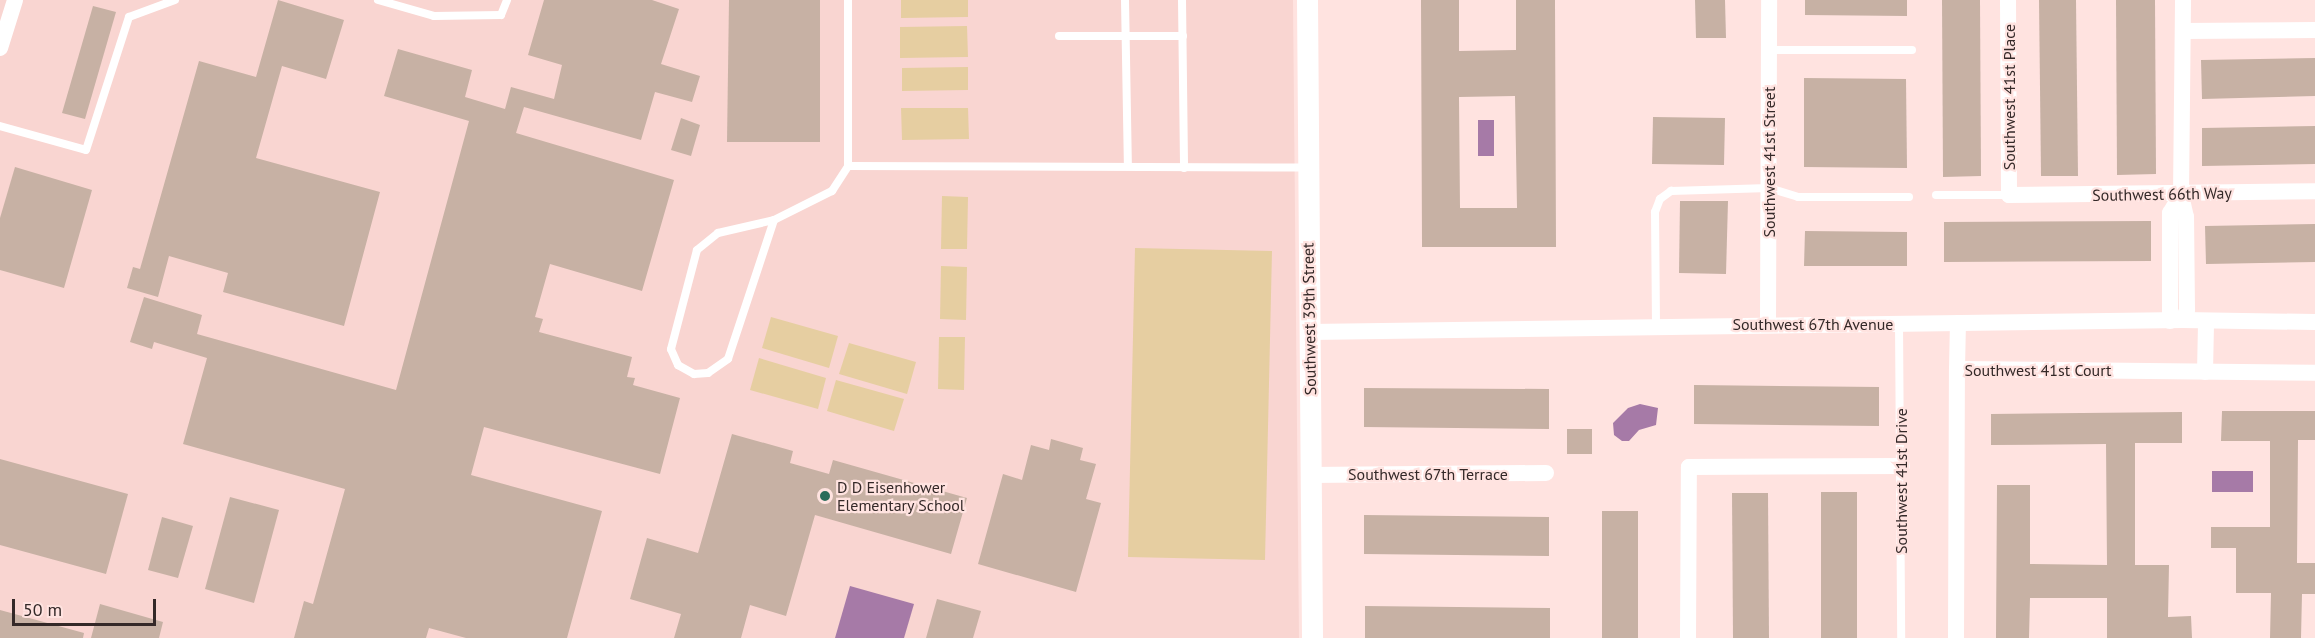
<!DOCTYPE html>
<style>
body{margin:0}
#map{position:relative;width:2315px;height:638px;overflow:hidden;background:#ffe3e0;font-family:"PT Sans",sans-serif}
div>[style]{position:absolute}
.built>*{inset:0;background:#f9d5d1}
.green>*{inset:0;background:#e6cea1}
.water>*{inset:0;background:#a67aa7}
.building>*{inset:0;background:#c7b1a4}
.service>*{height:8px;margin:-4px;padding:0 4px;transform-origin:4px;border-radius:4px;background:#fff}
.minor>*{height:16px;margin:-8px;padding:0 8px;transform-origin:8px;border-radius:8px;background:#fff}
.tertiary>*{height:21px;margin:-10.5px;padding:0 10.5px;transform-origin:10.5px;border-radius:10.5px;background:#fff}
.dots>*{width:16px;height:16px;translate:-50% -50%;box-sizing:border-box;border:3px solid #ffe3e0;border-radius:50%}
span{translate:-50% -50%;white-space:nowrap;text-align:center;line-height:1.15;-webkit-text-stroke:4.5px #ffe3e0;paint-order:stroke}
.street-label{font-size:16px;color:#342928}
.poi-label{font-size:16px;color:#342928}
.left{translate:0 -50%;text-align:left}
.scale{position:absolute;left:12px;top:599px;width:144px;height:27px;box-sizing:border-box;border:3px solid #342928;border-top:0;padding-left:8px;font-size:18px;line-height:21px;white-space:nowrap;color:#342928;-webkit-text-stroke:4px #ffe3e0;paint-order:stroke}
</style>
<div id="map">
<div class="built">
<i style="clip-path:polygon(0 0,1293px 0,1299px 638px,0 638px)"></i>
</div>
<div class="green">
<i style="clip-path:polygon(901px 0,968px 0,968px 17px,901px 18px)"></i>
<i style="clip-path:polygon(967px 26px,968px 57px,900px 58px,900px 27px)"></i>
<i style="clip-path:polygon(968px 67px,968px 90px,902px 91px,902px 68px)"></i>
<i style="clip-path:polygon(901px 108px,968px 108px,969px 139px,902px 140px)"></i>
<i style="clip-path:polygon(942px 196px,968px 197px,967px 249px,941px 249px)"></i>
<i style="clip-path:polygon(1135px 248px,1272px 251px,1265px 560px,1128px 557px)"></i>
<i style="clip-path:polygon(941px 266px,967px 267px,966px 320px,940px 319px)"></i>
<i style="clip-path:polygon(771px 317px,838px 336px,829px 368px,762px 348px)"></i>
<i style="clip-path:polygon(939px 337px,965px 337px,964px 390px,938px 389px)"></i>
<i style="clip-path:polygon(849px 343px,916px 362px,907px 394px,839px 374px)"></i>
<i style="clip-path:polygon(759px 358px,826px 378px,818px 409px,750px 390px)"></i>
<i style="clip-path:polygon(836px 380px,904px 399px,894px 431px,827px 411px)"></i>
</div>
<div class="water">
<i style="clip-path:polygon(1478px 120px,1494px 120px,1494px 156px,1478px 156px)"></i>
<i style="clip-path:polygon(1640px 404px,1658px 408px,1656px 425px,1639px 430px,1629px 441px,1622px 441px,1614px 435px,1613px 423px,1628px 408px)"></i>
<i style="clip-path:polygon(2212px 471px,2253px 471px,2253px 492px,2212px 492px)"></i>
<i style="clip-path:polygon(850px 586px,914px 604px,904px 638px,835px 638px)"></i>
</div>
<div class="building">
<i style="clip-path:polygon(278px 0,344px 20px,326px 79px,282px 66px,256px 158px,380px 192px,344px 326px,223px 292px,228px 273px,169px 256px,158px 297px,127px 288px,133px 267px,140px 269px,199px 61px,256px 77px)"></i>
<i style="clip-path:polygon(544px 0,652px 0,679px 9px,661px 64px,700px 76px,692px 102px,655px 92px,641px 140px,524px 107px,516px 133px,674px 180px,642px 291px,550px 264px,535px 317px,543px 319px,539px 332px,632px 357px,627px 377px,635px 378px,633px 385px,680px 398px,660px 474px,484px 427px,471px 475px,602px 511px,567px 638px,466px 638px,429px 628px,426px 638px,294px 638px,304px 601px,313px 604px,345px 489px,183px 444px,207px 358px,154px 342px,152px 349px,130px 342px,144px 297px,202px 315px,197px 334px,396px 390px,469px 121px,384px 96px,398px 49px,472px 70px,465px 97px,505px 109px,511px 87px,554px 99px,562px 65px,528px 55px)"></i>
<i style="clip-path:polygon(729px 0,820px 0,820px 142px,727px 142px)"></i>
<i style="clip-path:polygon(evenodd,1421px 0,1459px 0,1459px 51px,1516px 50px,1516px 0,1555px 0,1556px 247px,1422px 247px,1421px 0,1515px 96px,1517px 208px,1460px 208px,1459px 97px,1515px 96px)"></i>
<i style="clip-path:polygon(1695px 0,1725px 0,1726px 38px,1696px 38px)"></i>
<i style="clip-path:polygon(1805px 0,1907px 0,1907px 16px,1805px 15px)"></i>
<i style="clip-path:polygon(1942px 0,1980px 0,1981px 176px,1943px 177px)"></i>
<i style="clip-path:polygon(2039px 0,2076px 0,2078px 176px,2041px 176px)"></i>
<i style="clip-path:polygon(2116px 0,2155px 0,2156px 174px,2117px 175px)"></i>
<i style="clip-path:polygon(93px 6px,116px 12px,85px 119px,62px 113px)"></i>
<i style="clip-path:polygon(2315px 58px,2315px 96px,2202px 99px,2201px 60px)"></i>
<i style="clip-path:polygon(1804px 78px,1906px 79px,1907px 168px,1804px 167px)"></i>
<i style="clip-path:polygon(1653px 117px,1725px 118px,1724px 165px,1652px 164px)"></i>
<i style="clip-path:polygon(681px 118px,700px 125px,691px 156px,671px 150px)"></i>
<i style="clip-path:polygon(2315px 126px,2315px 164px,2202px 166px,2202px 128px)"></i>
<i style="clip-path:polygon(15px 167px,92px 190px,64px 288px,0 270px,0 218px)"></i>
<i style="clip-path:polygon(1680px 201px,1728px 201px,1726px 274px,1679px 273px)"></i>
<i style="clip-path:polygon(2151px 221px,2151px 261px,1944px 262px,1944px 222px)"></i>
<i style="clip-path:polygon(2315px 224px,2315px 262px,2206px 264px,2205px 226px)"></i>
<i style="clip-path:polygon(1805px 231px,1907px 232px,1907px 266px,1804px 266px)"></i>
<i style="clip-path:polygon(1694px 385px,1879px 387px,1879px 426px,1694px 424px)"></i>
<i style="clip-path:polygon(1364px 388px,1549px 389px,1549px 429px,1364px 427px)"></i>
<i style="clip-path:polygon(2222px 411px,2315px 411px,2315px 440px,2298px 440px,2297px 563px,2315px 563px,2315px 594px,2302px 594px,2301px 638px,2270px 638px,2271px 593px,2236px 593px,2236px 548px,2211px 548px,2211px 527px,2270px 527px,2270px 441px,2221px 441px)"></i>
<i style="clip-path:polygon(2182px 412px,2182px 443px,2135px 443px,2135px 565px,2169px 565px,2168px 617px,2191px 616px,2192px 638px,2107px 638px,2107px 598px,2030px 598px,2029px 638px,1996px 638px,1997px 485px,2030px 485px,2030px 564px,2107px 565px,2106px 444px,1991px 445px,1991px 414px)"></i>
<i style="clip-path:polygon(1567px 429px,1592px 429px,1592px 454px,1567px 454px)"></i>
<i style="clip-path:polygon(732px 434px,793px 451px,790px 463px,829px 474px,833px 460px,967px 498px,951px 554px,815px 515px,786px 616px,750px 605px,741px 638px,674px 638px,681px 614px,630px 599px,647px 538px,698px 553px)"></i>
<i style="clip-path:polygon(1051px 439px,1083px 448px,1080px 460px,1096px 464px,1086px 499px,1101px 503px,1076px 592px,978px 564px,1003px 474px,1022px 480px,1031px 445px,1049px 450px)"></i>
<i style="clip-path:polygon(0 459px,128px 494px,106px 574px,0 545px)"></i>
<i style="clip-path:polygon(1821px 492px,1857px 492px,1857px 638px,1821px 638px)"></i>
<i style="clip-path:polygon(1732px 493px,1768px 493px,1769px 638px,1733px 638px)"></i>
<i style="clip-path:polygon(230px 497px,279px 510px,254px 603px,205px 589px)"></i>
<i style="clip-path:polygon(1602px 511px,1638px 511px,1638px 638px,1602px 638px)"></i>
<i style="clip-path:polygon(1364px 515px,1549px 517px,1549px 556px,1364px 554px)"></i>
<i style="clip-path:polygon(162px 517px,193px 526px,178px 578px,148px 570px)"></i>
<i style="clip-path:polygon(937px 599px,981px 611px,973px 638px,926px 638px)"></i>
<i style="clip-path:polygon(100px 604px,163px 622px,159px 638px,91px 638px)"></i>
<i style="clip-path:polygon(1365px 606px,1550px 608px,1550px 638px,1365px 638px)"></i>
<i style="clip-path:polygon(0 610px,84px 633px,83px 638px,0 638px)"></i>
</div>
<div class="service">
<i style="left:378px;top:0;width:58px;rotate:15.9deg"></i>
<i style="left:434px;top:16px;width:67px;rotate:-0.9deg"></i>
<i style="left:501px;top:15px;width:16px;rotate:-68deg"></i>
<i style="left:848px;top:0;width:166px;rotate:90deg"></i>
<i style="left:848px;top:166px;width:459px;rotate:0.2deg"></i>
<i style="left:1125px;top:0;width:166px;rotate:89deg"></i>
<i style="left:1182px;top:0;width:168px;rotate:89.3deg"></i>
<i style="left:1059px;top:36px;width:124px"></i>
<i style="left:1769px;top:50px;width:143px"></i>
<i style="left:0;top:126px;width:89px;rotate:15.6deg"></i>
<i style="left:86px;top:150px;width:140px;rotate:-72.1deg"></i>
<i style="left:129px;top:17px;width:49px;rotate:-20.3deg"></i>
<i style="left:1936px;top:195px;width:73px"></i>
<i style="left:774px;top:220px;width:146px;rotate:108.3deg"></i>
<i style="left:728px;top:359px;width:24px;rotate:145deg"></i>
<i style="left:708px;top:373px;width:14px;rotate:176deg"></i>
<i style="left:694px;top:374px;width:18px;rotate:-151deg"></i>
<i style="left:678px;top:365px;width:17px;rotate:-114deg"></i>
<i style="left:671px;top:349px;width:102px;rotate:-75.3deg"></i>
<i style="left:697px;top:250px;width:27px;rotate:-39deg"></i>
<i style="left:718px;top:233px;width:57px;rotate:-13.1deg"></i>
<i style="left:774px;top:220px;width:65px;rotate:-26.6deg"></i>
<i style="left:832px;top:191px;width:30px;rotate:-57deg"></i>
<i style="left:1899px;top:323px;width:315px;rotate:89.6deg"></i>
<i style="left:1656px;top:325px;width:113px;rotate:-90.5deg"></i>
<i style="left:1655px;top:212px;width:14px;rotate:-69deg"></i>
<i style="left:1660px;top:199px;width:14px;rotate:-36deg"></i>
<i style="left:1671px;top:191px;width:98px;rotate:-1.8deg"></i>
<i style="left:1769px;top:188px;width:30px;rotate:17deg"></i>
<i style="left:1798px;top:197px;width:111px"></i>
</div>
<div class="minor">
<i style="left:2008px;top:0;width:195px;rotate:89.7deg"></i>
<i style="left:2009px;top:195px;width:306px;rotate:-0.7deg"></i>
<i style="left:2183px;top:31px;width:132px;rotate:-0.4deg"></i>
<i style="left:0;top:48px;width:50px;rotate:-72.6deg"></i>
<i style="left:2183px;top:320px;width:11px;rotate:-68deg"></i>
<i style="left:2187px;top:310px;width:93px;rotate:-90.6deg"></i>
<i style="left:2186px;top:217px;width:23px;rotate:-103deg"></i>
<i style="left:2181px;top:195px;width:195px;rotate:-89.4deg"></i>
<i style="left:2170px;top:321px;width:108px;rotate:-90deg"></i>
<i style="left:2170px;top:213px;width:21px;rotate:-59deg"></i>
<i style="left:1768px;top:324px;width:324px;rotate:-89.8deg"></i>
<i style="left:1310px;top:332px;width:873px;rotate:-0.79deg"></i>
<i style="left:2183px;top:320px;width:132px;rotate:0.9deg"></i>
<i style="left:1957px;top:369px;width:46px;rotate:-88.8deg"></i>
<i style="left:2205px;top:372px;width:49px;rotate:-88.8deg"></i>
<i style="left:1310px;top:475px;width:236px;rotate:-0.5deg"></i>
<i style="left:1688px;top:638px;width:171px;rotate:-89.7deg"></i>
<i style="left:1689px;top:467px;width:213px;rotate:-0.3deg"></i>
<i style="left:1956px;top:638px;width:269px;rotate:-89.8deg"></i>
<i style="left:1957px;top:369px;width:358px;rotate:0.6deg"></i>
</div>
<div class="tertiary">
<i style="left:1307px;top:0;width:638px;rotate:89.55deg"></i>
</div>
<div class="dots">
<i style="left:825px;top:496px;background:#2b6c5a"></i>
</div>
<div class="street-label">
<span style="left:2009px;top:97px;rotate:-90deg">Southwest 41st Place</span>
<span style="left:1769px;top:162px;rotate:-90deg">Southwest 41st Street</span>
<span style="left:2162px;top:194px;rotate:-1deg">Southwest 66th Way</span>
<span style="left:1309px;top:319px;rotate:-91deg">Southwest 39th Street</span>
<span style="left:1813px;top:324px">Southwest 67th Avenue</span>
<span style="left:2038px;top:370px">Southwest 41st Court</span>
<span style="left:1428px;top:474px">Southwest 67th Terrace</span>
<span style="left:1901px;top:481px;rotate:-90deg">Southwest 41st Drive</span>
</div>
<div class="poi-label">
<span class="left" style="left:837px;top:496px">D D Eisenhower<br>Elementary School</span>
</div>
<div class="scale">50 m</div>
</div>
